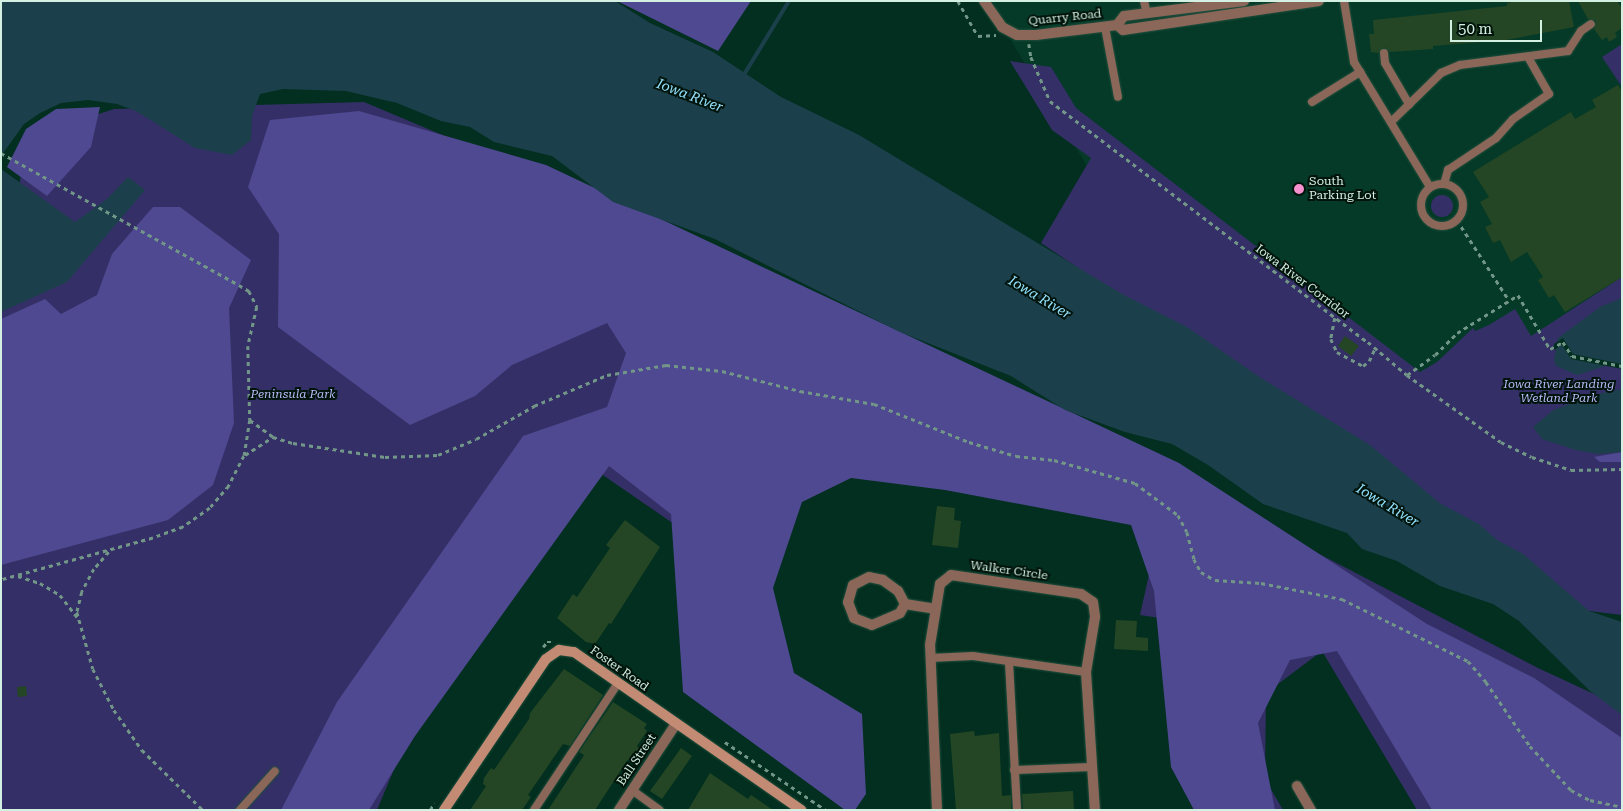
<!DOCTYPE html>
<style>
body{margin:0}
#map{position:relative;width:1623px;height:811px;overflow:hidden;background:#022f1f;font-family:"Roboto Serif",serif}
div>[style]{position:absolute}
.built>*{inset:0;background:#043a27}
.green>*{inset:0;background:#343067}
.round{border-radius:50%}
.forest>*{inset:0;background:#4e4991}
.water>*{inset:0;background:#1c3f4c}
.pier>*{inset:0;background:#022f1f}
.stream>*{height:4px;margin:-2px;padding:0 2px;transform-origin:2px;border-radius:2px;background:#1c3f4c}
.building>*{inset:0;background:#244624}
.path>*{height:2.5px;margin-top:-1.25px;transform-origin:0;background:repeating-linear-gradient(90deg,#729687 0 4px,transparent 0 8px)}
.roads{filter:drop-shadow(0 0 1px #244e3e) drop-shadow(0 0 1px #244e3e)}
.lane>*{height:8px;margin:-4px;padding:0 4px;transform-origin:4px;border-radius:4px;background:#8a6758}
.lane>.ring{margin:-4px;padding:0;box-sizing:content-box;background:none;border:8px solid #8a6758;border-radius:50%}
.street>*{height:10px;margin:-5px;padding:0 5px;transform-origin:5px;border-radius:5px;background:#8a6758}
.secondary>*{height:10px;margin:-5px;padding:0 5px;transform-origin:5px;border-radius:5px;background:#c38b73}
.dots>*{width:14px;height:14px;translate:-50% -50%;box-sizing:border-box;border:2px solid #01140b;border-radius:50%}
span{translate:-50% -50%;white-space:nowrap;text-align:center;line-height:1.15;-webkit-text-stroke:4px #01140b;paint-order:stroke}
.street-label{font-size:12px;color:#d4f0e2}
.poi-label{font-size:12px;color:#d4f0e2}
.left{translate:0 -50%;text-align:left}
.park-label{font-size:12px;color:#b9b9f7;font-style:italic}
.water-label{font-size:14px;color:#93e1fe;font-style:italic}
.frame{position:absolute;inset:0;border:2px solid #d4f0e2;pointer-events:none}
.scale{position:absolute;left:1450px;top:20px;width:92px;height:22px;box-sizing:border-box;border:2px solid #d4f0e2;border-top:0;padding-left:6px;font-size:15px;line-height:18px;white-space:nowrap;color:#d4f0e2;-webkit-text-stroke:4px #01140b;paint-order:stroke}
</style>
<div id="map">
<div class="built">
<i style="clip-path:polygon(987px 1px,1622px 1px,1622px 575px,1116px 214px)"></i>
</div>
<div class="green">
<i style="clip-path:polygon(1622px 44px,1622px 87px,1602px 57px)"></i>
<i style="clip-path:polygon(1010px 61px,1051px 67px,1076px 108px,1420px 372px,1437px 362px,1473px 328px,1475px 331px,1489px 325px,1515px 309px,1531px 336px,1622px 277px,1622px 615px,1589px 611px,1041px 243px,1091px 158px,1052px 130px)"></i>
<i style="clip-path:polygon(364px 102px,568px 188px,1009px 392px,1538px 668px,1622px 707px,1622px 810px,1417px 810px,1322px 651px,1266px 693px,1265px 779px,1283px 810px,1238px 810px,1219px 627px,1140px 615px,1163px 511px,819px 450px,722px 557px,597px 471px,408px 736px,377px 810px,1px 810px,1px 263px,10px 242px,27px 137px,114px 109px)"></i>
<i class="round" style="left:1431px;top:195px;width:22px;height:22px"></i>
</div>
<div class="forest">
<i style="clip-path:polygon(617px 1px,751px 1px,718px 51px)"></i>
<i style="clip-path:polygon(100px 107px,91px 147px,47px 196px,7px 167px,26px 129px,56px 109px)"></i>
<i style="clip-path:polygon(359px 111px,546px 165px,1179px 463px,1427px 624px,1534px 678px,1622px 738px,1622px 810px,1432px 810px,1337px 651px,1290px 660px,1258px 723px,1275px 810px,1194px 810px,1171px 767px,1154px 591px,1131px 525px,945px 490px,851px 478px,802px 502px,773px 588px,794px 673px,862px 714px,866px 794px,855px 810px,845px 810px,683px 692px,671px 514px,609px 466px,415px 736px,369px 810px,281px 810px,337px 702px,523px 436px,607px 407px,626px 353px,607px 323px,512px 365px,475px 396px,410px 425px,278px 327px,279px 234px,248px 187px,270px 120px)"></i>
<i style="clip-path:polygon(153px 207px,180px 207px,251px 260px,229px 308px,234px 423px,213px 485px,168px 520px,1px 565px,1px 319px,45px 299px,61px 314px,97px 295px,112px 254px)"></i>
<i style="clip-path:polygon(1622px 452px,1622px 462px,1600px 462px,1594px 457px)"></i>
</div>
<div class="water">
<i style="clip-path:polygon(1px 1px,615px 1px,650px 23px,713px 52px,781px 97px,859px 135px,1122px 294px,1187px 327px,1261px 378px,1370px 445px,1441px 504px,1479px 524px,1497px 540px,1523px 554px,1589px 611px,1622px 622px,1622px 715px,1590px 691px,1519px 621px,1493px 604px,1440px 586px,1397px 561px,1362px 549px,1347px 533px,1263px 504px,1208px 465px,1172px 444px,1125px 432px,1065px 410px,1011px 376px,900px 332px,715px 239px,613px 202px,552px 156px,494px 142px,470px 127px,441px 121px,397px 103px,346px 91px,283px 89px,260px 94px,252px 116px,251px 140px,232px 155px,195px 148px,136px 111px,117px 104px,88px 100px,61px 103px,40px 113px,24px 124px,1px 156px)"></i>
<i style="clip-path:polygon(1px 169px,75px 222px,107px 199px,128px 177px,145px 190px,67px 282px,1px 312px)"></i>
<i style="clip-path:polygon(1622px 298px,1622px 367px,1605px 366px,1577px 375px,1556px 366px,1554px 360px,1558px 338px,1600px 307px)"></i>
<i style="clip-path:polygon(1622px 389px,1622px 452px,1598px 454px,1576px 450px,1542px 439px,1533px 427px,1552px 411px,1588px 396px)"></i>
</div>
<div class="pier">
<i style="clip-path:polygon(1563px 338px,1573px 354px,1622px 364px,1622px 369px,1571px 359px,1562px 345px,1554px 350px,1554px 344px)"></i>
</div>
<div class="stream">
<i style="left:745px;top:73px;width:84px;rotate:-58.6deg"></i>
</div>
<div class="building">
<i style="clip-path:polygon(1518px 1px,1569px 1px,1574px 27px,1506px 40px,1433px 46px,1433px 49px,1390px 52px,1384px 47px,1378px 53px,1371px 52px,1369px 34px,1374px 34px,1373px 20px,1507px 6px,1507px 3px)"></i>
<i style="clip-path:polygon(1578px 1px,1617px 1px,1622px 8px,1622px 28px,1615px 33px,1617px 37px,1609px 42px,1607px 37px,1602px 40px,1594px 29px,1596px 21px,1588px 19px)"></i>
<i style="clip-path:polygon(1618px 85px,1622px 91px,1622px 277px,1565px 312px,1554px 295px,1549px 298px,1538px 280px,1543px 277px,1527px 252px,1511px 262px,1500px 240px,1493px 243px,1485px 227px,1492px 224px,1480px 202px,1489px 197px,1473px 172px,1571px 112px,1575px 119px,1596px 107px,1592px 100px)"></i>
<i style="clip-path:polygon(1345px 336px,1359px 346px,1351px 356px,1338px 346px)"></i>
<i style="clip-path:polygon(937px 506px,955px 508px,954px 520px,961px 521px,958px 548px,932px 545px)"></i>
<i style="clip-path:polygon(625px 520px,660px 547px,611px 624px,609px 623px,595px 644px,586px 642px,557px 618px,573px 594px,577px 597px,610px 548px,606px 545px)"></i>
<i style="clip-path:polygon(1116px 620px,1137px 621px,1136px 637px,1148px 638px,1148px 651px,1114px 649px)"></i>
<i style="clip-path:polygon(564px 669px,603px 695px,570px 746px,563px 744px,528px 795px,531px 797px,522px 810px,470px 810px,486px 786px,483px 784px,484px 778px,491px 768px,494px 770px,529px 719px,530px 713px)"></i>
<i style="clip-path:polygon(26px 686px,27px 696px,18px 697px,17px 687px)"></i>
<i style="clip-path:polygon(613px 702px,647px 724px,644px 728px,647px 731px,637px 746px,640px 748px,627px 761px,595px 810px,548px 810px,584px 755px,579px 752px)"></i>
<i style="clip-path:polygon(974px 731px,975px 736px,999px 733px,1002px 796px,1011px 795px,1011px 810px,956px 810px,950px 734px)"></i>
<i style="clip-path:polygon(681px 748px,692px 756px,662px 799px,650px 791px)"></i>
<i style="clip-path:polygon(710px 773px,748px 799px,751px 795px,773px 810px,688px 810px)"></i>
<i style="clip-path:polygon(1073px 791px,1074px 810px,1023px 810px,1022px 794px)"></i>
</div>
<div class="path">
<i style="left:958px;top:1px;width:40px;rotate:60.3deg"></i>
<i style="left:978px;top:36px;width:18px;rotate:-3deg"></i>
<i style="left:1029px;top:44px;width:13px;rotate:81deg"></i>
<i style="left:1031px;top:57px;width:48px;rotate:66.6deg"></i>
<i style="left:1050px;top:101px;width:399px;rotate:37.2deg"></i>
<i style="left:1368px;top:342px;width:51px;rotate:40.2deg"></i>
<i style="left:1407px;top:375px;width:115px;rotate:35.5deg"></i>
<i style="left:1501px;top:442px;width:34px;rotate:26deg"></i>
<i style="left:1532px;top:457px;width:41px;rotate:18.4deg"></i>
<i style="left:1571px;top:470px;width:51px;rotate:-1.1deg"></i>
<i style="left:1px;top:153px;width:272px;rotate:29deg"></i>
<i style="left:239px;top:285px;width:12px;rotate:31deg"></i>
<i style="left:249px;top:291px;width:18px;rotate:63deg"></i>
<i style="left:257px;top:307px;width:40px;rotate:103deg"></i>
<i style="left:248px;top:346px;width:74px;rotate:88.5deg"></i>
<i style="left:250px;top:420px;width:36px;rotate:99deg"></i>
<i style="left:244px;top:456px;width:34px;rotate:117deg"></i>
<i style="left:229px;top:486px;width:29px;rotate:131deg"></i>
<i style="left:210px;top:508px;width:33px;rotate:145deg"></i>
<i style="left:183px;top:527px;width:32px;rotate:160deg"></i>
<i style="left:153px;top:538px;width:158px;rotate:164.6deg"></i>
<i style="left:1457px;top:220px;width:95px;rotate:57deg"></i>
<i style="left:1335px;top:318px;width:21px;rotate:101deg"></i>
<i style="left:1331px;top:339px;width:14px;rotate:65deg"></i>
<i style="left:1337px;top:352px;width:30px;rotate:28deg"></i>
<i style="left:1363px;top:366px;width:8px;rotate:-40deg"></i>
<i style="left:1369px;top:361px;width:14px;rotate:-65deg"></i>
<i style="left:1407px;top:375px;width:34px;rotate:-36deg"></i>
<i style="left:1435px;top:355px;width:31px;rotate:-45deg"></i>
<i style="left:1457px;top:333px;width:72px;rotate:-31.9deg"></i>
<i style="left:1518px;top:295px;width:63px;rotate:59.3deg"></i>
<i style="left:1550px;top:349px;width:15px;rotate:-28deg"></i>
<i style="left:1563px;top:342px;width:17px;rotate:57deg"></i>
<i style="left:1572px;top:356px;width:51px;rotate:11.3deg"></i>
<i style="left:250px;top:420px;width:29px;rotate:36deg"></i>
<i style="left:273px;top:437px;width:21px;rotate:17deg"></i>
<i style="left:293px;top:443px;width:93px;rotate:8.7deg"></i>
<i style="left:385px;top:457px;width:53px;rotate:-2.2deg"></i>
<i style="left:438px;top:455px;width:41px;rotate:-22.8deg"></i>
<i style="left:476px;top:439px;width:67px;rotate:-29.6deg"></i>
<i style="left:534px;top:406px;width:79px;rotate:-23deg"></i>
<i style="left:607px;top:375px;width:60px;rotate:-9.6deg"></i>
<i style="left:666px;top:365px;width:56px;rotate:6.1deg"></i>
<i style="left:722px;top:371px;width:81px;rotate:14.4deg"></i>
<i style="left:800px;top:391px;width:75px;rotate:10deg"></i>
<i style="left:874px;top:404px;width:102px;rotate:21.8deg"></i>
<i style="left:969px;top:442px;width:49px;rotate:16.6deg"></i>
<i style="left:1016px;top:456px;width:38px;rotate:6deg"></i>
<i style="left:1054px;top:460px;width:84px;rotate:15.9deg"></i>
<i style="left:1135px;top:483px;width:54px;rotate:36.7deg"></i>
<i style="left:1178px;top:515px;width:19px;rotate:62deg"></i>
<i style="left:1187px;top:532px;width:28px;rotate:75deg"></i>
<i style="left:1194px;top:559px;width:15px;rotate:62deg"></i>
<i style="left:1201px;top:572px;width:16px;rotate:30deg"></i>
<i style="left:1215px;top:580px;width:46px;rotate:3.7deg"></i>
<i style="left:1261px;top:583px;width:83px;rotate:11.2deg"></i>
<i style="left:1342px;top:599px;width:140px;rotate:26.2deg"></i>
<i style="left:1468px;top:661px;width:28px;rotate:49deg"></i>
<i style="left:1486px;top:682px;width:78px;rotate:55.5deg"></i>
<i style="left:1530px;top:746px;width:60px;rotate:47deg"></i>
<i style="left:1571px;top:790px;width:21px;rotate:28deg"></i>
<i style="left:1590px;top:800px;width:33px;rotate:12deg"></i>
<i style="left:245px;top:455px;width:33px;rotate:-33deg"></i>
<i style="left:109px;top:552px;width:23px;rotate:131deg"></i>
<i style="left:94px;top:569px;width:26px;rotate:118deg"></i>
<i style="left:82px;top:592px;width:21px;rotate:104deg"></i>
<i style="left:77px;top:612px;width:59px;rotate:74.3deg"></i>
<i style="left:93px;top:669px;width:46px;rotate:62.9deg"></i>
<i style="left:114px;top:710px;width:49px;rotate:55deg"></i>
<i style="left:142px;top:750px;width:86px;rotate:44.5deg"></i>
<i style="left:18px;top:576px;width:23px;rotate:18deg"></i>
<i style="left:40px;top:583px;width:23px;rotate:31deg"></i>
<i style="left:60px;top:595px;width:28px;rotate:52deg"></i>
<i style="left:543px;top:647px;width:6px;rotate:-51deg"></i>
<i style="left:547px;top:642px;width:6px"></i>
<i style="left:725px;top:742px;width:122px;rotate:34deg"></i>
<i style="left:430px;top:810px;width:8px;rotate:-60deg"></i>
</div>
<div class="roads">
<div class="lane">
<i style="left:1144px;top:1px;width:13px;rotate:77deg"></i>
<i style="left:1344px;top:1px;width:62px;rotate:80.7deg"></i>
<i style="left:1354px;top:62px;width:146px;rotate:58.7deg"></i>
<i style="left:1105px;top:27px;width:71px;rotate:79.5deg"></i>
<i style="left:1384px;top:53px;width:10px;rotate:84deg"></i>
<i style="left:1385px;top:63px;width:48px;rotate:59.7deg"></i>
<i style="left:1312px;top:102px;width:57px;rotate:-32deg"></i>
<i style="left:1391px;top:122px;width:70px;rotate:-44.4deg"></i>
<i style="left:1441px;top:73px;width:21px;rotate:-23deg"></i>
<i style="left:1460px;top:65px;width:109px;rotate:-7.4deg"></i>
<i style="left:1568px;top:51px;width:24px;rotate:-57deg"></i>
<i style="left:1581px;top:31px;width:12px;rotate:-35deg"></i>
<i class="ring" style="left:1421px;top:184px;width:34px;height:34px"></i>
<i style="left:1444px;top:184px;width:15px;rotate:-74deg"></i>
<i style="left:1448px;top:170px;width:58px;rotate:-33.7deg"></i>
<i style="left:1496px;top:138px;width:25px;rotate:-48deg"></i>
<i style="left:1513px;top:119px;width:44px;rotate:-34.8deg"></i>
<i style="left:1549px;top:94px;width:43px;rotate:-119.6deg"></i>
<i style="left:930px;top:658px;width:43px;rotate:-2.7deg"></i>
<i style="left:973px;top:656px;width:114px;rotate:8.1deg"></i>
<i style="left:1009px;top:662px;width:148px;rotate:86.9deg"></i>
<i style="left:1014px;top:770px;width:79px;rotate:-2.2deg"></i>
<i style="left:632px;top:790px;width:34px;rotate:36deg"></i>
<i style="left:240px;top:810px;width:52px;rotate:-48.1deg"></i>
<i style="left:534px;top:810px;width:152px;rotate:-56.5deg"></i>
</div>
<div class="street">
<i style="left:984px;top:1px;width:32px;rotate:55deg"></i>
<i style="left:1002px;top:27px;width:17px;rotate:28deg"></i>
<i style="left:1017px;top:35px;width:19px"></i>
<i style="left:1036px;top:35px;width:82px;rotate:-7deg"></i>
<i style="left:1117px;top:25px;width:11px;rotate:-52deg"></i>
<i style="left:1124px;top:16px;width:121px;rotate:-7.1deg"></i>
<i style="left:1117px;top:25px;width:8px;rotate:40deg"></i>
<i style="left:1123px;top:30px;width:198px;rotate:-8.4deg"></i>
<i style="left:905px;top:604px;width:15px;rotate:-118deg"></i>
<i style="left:898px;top:591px;width:19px;rotate:-144deg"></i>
<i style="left:883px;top:580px;width:14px;rotate:-168deg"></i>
<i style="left:869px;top:577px;width:18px;rotate:153deg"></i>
<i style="left:853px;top:585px;width:18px;rotate:106deg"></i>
<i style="left:848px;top:602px;width:17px;rotate:69deg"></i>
<i style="left:854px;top:618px;width:19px;rotate:21deg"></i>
<i style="left:872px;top:625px;width:30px;rotate:-23deg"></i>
<i style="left:900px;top:613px;width:10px;rotate:-61deg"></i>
<i style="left:905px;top:604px;width:30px;rotate:9deg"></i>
<i style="left:1297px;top:786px;width:28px;rotate:60deg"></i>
<i style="left:619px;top:810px;width:103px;rotate:-56.5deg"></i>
<i style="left:937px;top:810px;width:165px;rotate:-92.4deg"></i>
<i style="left:930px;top:645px;width:62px;rotate:-80.7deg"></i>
<i style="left:940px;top:584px;width:14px;rotate:-39deg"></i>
<i style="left:951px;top:575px;width:131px;rotate:8.3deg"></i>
<i style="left:1081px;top:594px;width:14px;rotate:34deg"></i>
<i style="left:1093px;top:602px;width:15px;rotate:82deg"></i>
<i style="left:1095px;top:617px;width:56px;rotate:99.3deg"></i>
<i style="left:1086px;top:672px;width:138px;rotate:86.3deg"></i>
</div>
<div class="secondary">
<i style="left:444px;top:810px;width:182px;rotate:-56deg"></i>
<i style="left:546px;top:659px;width:16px;rotate:-35deg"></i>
<i style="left:559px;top:650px;width:15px;rotate:8deg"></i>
<i style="left:574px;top:652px;width:277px;rotate:34.8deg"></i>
</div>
</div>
<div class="dots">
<i style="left:1299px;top:189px;background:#f790ce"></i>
</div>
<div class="street-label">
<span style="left:1065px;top:18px;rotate:-6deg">Quarry Road</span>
<span style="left:1302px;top:282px;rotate:37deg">Iowa River Corridor</span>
<span style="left:1009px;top:571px;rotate:8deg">Walker Circle</span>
<span style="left:619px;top:669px;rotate:35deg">Foster Road</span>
<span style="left:637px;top:760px;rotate:-56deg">Ball Street</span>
</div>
<div class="poi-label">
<span class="left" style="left:1309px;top:189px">South<br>Parking Lot</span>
</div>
<div class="park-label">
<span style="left:1559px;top:392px">Iowa River Landing<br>Wetland Park</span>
<span style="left:293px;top:395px">Peninsula Park</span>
</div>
<div class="water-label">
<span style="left:690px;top:95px;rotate:21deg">Iowa River</span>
<span style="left:1040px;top:297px;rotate:31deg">Iowa River</span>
<span style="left:1388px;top:505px;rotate:31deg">Iowa River</span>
</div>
<div class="frame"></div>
<div class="scale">50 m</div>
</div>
